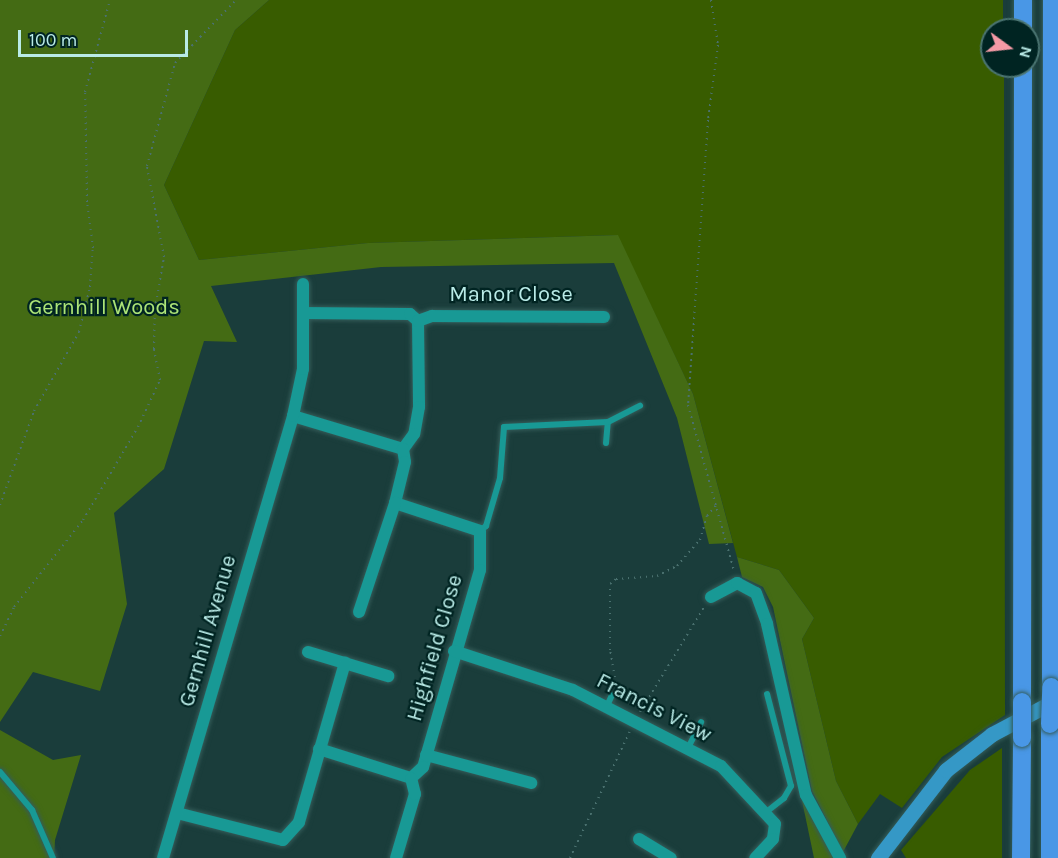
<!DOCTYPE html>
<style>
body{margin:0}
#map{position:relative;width:1058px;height:858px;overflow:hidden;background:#1a3d3b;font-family:Karla,sans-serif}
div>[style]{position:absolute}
.green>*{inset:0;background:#385c00}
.forest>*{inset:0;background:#446b14}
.path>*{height:2px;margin-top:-1px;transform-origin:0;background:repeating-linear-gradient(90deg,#4a716f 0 1.5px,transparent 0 6px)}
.roads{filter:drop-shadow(0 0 2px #345c59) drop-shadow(0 0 2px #345c59)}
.lane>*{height:6px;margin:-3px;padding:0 3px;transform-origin:3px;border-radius:3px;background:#189995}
.street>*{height:12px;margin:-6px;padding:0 6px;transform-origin:6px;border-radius:6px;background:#189995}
.primary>*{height:15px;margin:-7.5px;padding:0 7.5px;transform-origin:7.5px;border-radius:7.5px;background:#3598c6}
.highway>*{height:18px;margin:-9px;padding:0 9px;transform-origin:9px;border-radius:9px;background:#4997e6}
.bridges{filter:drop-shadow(0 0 2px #345c59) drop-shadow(0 0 2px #345c59)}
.highway-bridge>*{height:18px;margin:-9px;padding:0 9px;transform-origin:9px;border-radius:9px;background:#4997e6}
span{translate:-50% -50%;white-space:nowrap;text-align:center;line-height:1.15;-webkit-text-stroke:4.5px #002422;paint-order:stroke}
.street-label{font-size:22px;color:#b9ebe7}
.park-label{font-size:22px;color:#ace477}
.north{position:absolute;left:980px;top:18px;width:60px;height:60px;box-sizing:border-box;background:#002422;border:2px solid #4a7471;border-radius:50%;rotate:105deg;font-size:16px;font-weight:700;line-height:24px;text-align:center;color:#b9ebe7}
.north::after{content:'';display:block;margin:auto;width:21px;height:27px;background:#f49aa6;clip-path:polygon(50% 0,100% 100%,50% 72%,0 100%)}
.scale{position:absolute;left:18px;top:30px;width:170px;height:27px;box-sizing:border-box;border:3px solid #b9ebe7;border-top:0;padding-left:8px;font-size:18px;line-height:21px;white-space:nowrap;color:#b9ebe7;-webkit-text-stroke:4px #002422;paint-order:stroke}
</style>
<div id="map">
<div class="green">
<i style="clip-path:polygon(269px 0,1003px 0,1003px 30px,992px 30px,992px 66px,1004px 66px,1005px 715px,942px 757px,902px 808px,880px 794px,858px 824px,836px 781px,802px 639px,814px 618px,779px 570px,737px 557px,693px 394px,617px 235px,368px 243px,199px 260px,164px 185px,235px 30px)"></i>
<i style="clip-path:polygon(1002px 748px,1002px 858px,906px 858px,901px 850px,970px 770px)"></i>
</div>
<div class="forest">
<i style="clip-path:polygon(0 0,269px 0,235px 30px,164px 185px,199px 260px,368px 243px,618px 235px,693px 394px,733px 543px,709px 544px,677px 418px,614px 263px,381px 267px,211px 286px,237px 342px,204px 341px,164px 469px,114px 513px,127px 604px,100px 691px,33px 672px,0 722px)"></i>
<i style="clip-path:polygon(737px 557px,779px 570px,814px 618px,802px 639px,836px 781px,858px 824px,843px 852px,812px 791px,773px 607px,763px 587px,742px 577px)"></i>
<i style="clip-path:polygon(0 730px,53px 760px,81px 755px,55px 840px,54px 858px,0 858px)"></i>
<i style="clip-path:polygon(800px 791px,835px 858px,814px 858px)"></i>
</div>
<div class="path">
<i style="left:711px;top:0;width:46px;rotate:81.2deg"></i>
<i style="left:718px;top:45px;width:76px;rotate:97.6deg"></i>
<i style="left:708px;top:120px;width:286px;rotate:94deg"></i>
<i style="left:688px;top:405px;width:172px;rotate:74.5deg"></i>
<i style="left:0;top:505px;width:100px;rotate:-70.1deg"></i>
<i style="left:34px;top:411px;width:91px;rotate:-60.3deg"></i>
<i style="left:79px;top:332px;width:46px;rotate:-76.3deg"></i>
<i style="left:90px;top:287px;width:39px;rotate:-86deg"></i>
<i style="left:93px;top:248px;width:46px;rotate:-97.4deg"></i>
<i style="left:87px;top:202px;width:110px;rotate:-91deg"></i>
<i style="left:85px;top:92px;width:95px;rotate:-74.8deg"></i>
<i style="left:0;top:636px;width:32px;rotate:-64deg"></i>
<i style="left:14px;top:607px;width:111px;rotate:-51.6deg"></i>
<i style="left:83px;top:520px;width:108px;rotate:-59.4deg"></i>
<i style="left:138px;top:427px;width:52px;rotate:-64.9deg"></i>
<i style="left:160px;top:380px;width:32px;rotate:-101deg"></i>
<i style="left:154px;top:349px;width:40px;rotate:-88.6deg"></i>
<i style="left:155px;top:309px;width:53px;rotate:-80.2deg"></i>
<i style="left:164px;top:257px;width:93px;rotate:-100.6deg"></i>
<i style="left:147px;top:166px;width:107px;rotate:-74.8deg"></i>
<i style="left:175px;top:63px;width:88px;rotate:-45.9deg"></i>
<i style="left:617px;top:689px;width:40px;rotate:-100deg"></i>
<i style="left:610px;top:650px;width:66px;rotate:-90deg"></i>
<i style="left:610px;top:584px;width:8px;rotate:-40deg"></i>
<i style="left:616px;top:579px;width:41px;rotate:-4.2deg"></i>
<i style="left:657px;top:576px;width:22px;rotate:-27deg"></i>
<i style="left:677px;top:566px;width:35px;rotate:-49deg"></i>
<i style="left:700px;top:540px;width:25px;rotate:-74deg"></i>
<i style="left:707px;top:516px;width:16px;rotate:-50deg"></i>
<i style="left:640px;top:712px;width:123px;rotate:-58.6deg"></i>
<i style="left:570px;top:858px;width:140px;rotate:-64.7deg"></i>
</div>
<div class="roads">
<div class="lane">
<i style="left:606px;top:443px;width:21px;rotate:-85deg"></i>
<i style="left:480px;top:531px;width:8px;rotate:-40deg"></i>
<i style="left:486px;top:526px;width:50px;rotate:-73.7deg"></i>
<i style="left:500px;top:478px;width:51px;rotate:-85.5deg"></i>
<i style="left:504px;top:427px;width:104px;rotate:-2.8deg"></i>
<i style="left:608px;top:422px;width:36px;rotate:-27deg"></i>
<i style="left:606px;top:708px;width:14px;rotate:-65deg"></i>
<i style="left:688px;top:748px;width:29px;rotate:-63deg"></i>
<i style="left:0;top:772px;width:50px;rotate:49.9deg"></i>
<i style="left:32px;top:810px;width:52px;rotate:66.4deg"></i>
<i style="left:765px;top:813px;width:24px;rotate:-38deg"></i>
<i style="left:784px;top:798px;width:14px;rotate:-60deg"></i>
<i style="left:791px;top:786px;width:95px;rotate:-104.6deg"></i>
</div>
<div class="street">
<i style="left:303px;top:313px;width:107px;rotate:0.5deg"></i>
<i style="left:410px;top:314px;width:11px;rotate:41deg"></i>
<i style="left:418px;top:321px;width:86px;rotate:89.3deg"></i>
<i style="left:419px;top:407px;width:27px;rotate:100deg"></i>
<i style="left:414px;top:434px;width:19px;rotate:126deg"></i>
<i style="left:418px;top:321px;width:15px;rotate:-20deg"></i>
<i style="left:432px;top:316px;width:172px;rotate:0.3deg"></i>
<i style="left:293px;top:416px;width:115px;rotate:16.7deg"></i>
<i style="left:403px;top:449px;width:13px;rotate:81deg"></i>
<i style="left:405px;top:462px;width:42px;rotate:103.7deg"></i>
<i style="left:395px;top:503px;width:89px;rotate:18.2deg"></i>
<i style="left:480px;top:531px;width:39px;rotate:90deg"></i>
<i style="left:480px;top:570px;width:205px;rotate:106.1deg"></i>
<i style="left:423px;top:767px;width:16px;rotate:137deg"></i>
<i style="left:711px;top:597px;width:30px;rotate:-28deg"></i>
<i style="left:737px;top:583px;width:21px;rotate:28deg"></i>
<i style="left:756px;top:593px;width:33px;rotate:70deg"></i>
<i style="left:767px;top:624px;width:175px;rotate:77.2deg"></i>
<i style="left:806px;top:795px;width:72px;rotate:61.6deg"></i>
<i style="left:359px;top:612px;width:115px;rotate:-71.7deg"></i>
<i style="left:454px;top:651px;width:125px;rotate:18.1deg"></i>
<i style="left:573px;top:690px;width:166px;rotate:27.2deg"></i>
<i style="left:721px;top:766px;width:79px;rotate:47deg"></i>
<i style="left:775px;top:824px;width:15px;rotate:98deg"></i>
<i style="left:773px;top:839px;width:26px;rotate:133deg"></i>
<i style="left:308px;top:652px;width:84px;rotate:16.7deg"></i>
<i style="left:319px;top:749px;width:96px;rotate:17.5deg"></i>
<i style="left:426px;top:755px;width:109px;rotate:14.9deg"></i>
<i style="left:177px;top:813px;width:109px;rotate:14.3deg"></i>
<i style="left:283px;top:840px;width:24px;rotate:-48deg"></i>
<i style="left:299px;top:822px;width:166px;rotate:-73.9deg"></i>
<i style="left:639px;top:839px;width:37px;rotate:31deg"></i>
<i style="left:163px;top:858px;width:461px;rotate:-73.6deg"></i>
<i style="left:293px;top:416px;width:48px;rotate:-78deg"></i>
<i style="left:303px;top:369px;width:85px;rotate:-90deg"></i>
<i style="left:396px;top:858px;width:67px;rotate:-73.5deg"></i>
<i style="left:415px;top:794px;width:16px;rotate:-104deg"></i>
</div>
<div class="primary">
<i style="left:878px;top:858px;width:111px;rotate:-52.3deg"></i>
<i style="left:946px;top:770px;width:58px;rotate:-38deg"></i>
<i style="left:992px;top:734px;width:75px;rotate:-27.9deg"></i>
</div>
<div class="highway">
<i style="left:1023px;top:30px;width:30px;rotate:-90deg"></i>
<i style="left:1051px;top:687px;width:687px;rotate:-89.92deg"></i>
<i style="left:1022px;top:702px;width:636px;rotate:-89.91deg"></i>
<i style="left:1021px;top:858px;width:120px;rotate:-89.5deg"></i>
<i style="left:1050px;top:858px;width:134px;rotate:-90deg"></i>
</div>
</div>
<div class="bridges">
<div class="highway-bridge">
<i style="left:1022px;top:702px;width:36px;rotate:90deg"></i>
<i style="left:1050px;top:724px;width:37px;rotate:-88deg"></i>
</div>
</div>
<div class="street-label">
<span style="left:511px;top:295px">Manor Close</span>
<span style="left:208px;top:631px;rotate:-74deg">Gernhill Avenue</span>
<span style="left:435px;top:648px;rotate:-74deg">Highfield Close</span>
<span style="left:654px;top:708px;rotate:27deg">Francis View</span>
</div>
<div class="park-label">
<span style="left:104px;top:308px">Gernhill Woods</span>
</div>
<div class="north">N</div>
<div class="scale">100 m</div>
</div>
